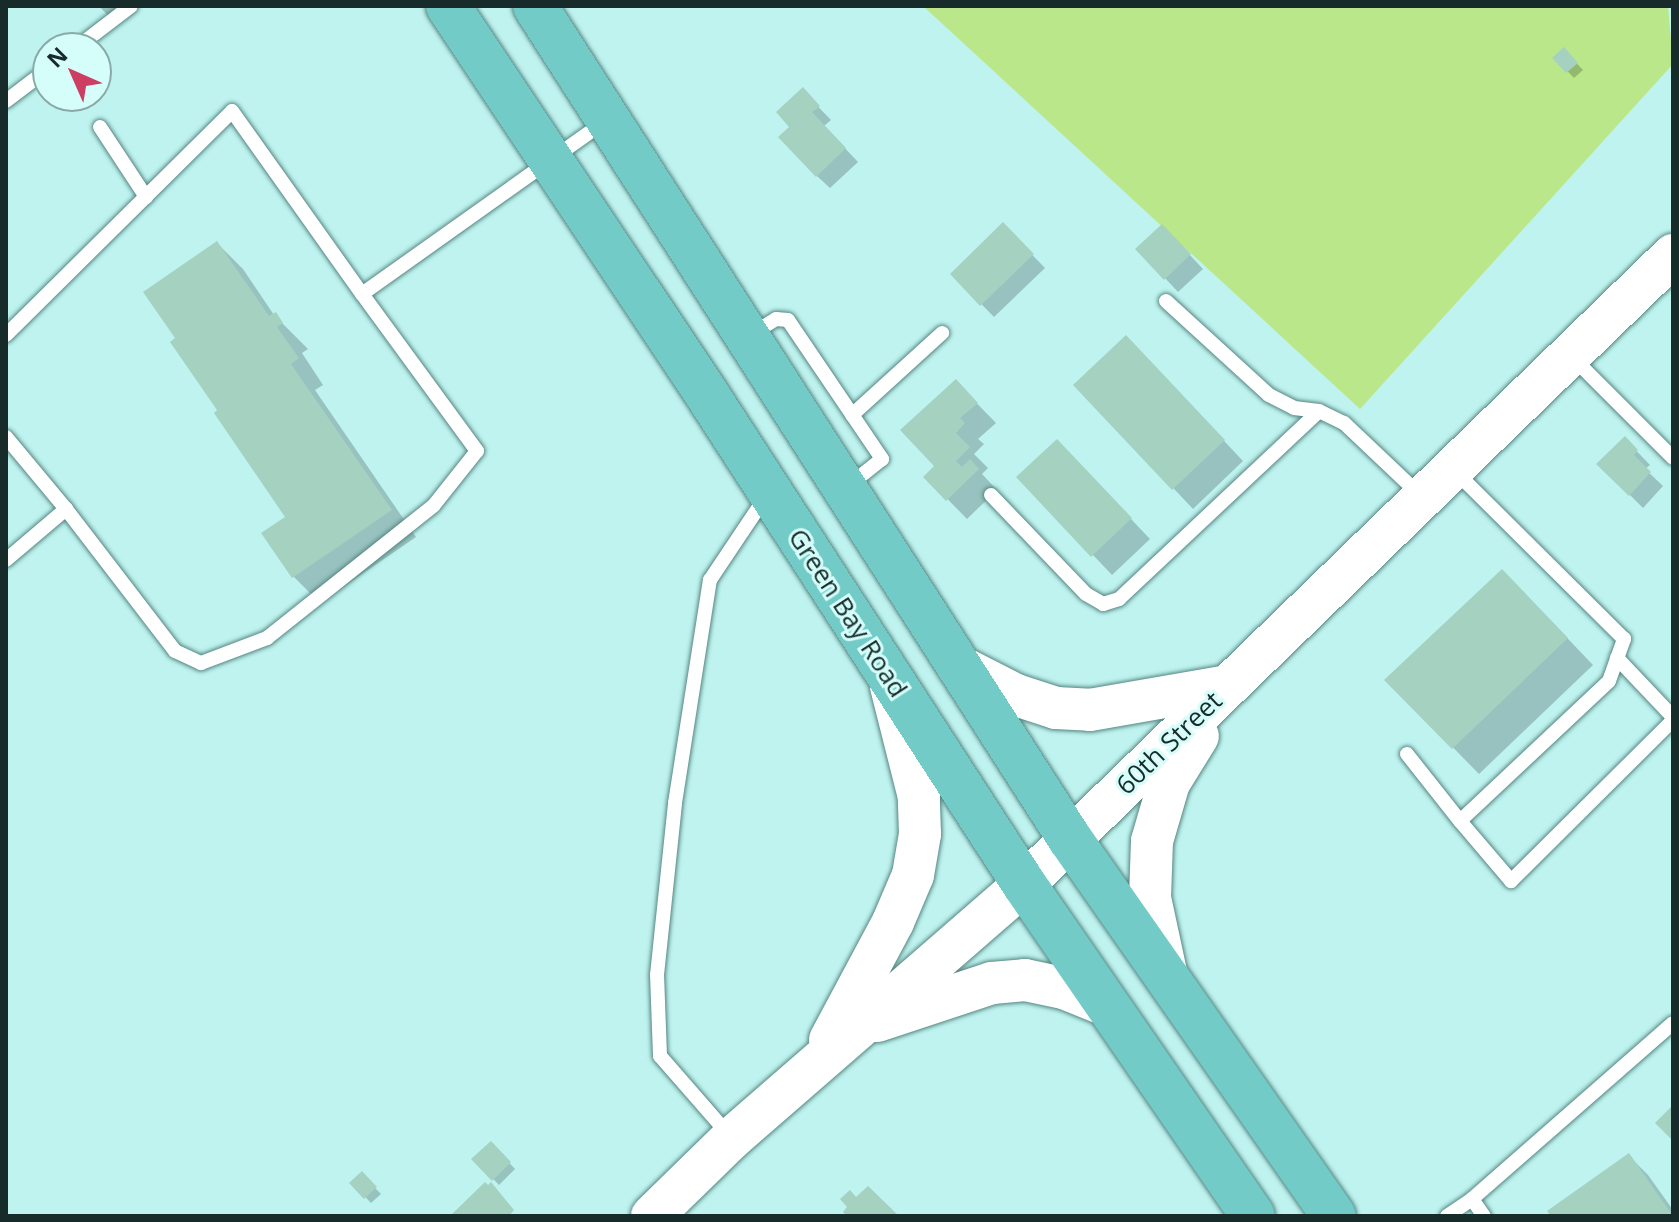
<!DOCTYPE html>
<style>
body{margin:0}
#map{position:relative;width:1679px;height:1222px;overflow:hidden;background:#bff3ef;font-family:"Open Sans",sans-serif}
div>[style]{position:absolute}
.green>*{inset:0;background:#bae789}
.shadow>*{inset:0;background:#0003}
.building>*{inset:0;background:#a4d1c0}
.roads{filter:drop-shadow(0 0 2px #558682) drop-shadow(0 0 2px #558682)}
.lane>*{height:14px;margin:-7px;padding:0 7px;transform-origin:7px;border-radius:7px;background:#fff}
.secondary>*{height:42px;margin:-21px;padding:0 21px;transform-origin:21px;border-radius:21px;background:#fff}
.primary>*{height:44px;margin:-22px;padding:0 22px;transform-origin:22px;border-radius:22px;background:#73cbc7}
span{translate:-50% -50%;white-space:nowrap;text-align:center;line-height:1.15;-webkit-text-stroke:6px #d5fefa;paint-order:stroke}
.street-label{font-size:26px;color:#172b2a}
.frame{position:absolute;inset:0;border:8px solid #172b2a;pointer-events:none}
.north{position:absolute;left:32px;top:32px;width:80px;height:80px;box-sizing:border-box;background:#d5fefa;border:2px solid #89aaa7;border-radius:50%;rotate:315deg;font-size:22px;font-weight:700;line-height:32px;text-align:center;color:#172b2a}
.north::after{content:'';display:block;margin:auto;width:28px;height:36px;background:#cd3e63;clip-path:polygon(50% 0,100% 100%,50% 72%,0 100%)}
</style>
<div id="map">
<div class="green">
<i style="clip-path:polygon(923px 6px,1668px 6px,1673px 64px,1360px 409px)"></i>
</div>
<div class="shadow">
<i style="clip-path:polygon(99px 6px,128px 6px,111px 19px)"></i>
<i style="clip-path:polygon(1564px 50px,1583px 70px,1574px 78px,1555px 58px)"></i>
<i style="clip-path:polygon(802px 90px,831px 120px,824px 126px,858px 162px,830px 188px,817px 176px,792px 127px)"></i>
<i style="clip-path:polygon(1003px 225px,1045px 268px,994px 317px,952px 274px)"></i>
<i style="clip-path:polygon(1175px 239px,1203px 269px,1178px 292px,1138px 249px)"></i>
<i style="clip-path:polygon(217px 243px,243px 269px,274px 315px,308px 349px,302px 353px,323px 385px,315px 390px,416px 537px,320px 603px,294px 577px,264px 534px,288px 517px,178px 339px)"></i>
<i style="clip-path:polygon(1145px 357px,1243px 461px,1193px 509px,1076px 385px)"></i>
<i style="clip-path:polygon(956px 382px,996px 423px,978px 439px,984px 444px,974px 454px,988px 468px,982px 474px,997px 490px,967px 519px,926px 477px,937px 466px)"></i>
<i style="clip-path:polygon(1625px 439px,1650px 465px,1645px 469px,1663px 486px,1643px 508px,1599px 464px)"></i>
<i style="clip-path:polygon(1077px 462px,1150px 539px,1112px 575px,1093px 555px)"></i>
<i style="clip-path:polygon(1528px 597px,1593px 665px,1479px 774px,1387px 680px)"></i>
<i style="clip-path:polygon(491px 1143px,515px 1169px,499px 1185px,474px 1159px)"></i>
<i style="clip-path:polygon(1628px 1155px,1648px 1175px,1673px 1210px,1673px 1216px,1553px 1216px)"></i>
<i style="clip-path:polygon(361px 1174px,381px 1194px,371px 1203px,352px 1183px)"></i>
</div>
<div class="building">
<i style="clip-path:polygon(1564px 47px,1578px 63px,1566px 73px,1552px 58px)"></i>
<i style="clip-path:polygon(803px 87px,820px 106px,812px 112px,846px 148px,816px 177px,778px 137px,789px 127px,776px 112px)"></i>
<i style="clip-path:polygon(1003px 222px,1034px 254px,980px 306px,950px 274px)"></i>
<i style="clip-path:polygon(1162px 224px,1191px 254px,1164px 280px,1135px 249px)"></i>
<i style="clip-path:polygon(217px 241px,269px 316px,276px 312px,283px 323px,277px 327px,299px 358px,291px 364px,392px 510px,292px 578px,261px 533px,285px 517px,214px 413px,217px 410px,170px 342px,175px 338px,143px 292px)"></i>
<i style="clip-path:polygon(1126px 335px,1225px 440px,1172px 490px,1073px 385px)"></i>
<i style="clip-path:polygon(956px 379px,978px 403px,960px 418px,965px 423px,956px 433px,970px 447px,956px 461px,962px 467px,970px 459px,979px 469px,946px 501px,923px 477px,934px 466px,900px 430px)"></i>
<i style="clip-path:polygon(1625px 436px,1638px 450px,1634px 455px,1651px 472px,1629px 496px,1596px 464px)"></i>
<i style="clip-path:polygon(1057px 439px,1132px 518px,1091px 557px,1016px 477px)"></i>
<i style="clip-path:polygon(1502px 569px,1568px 638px,1452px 749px,1384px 680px)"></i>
<i style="clip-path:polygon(1673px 1105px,1673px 1141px,1655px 1123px)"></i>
<i style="clip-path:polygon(491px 1141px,511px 1162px,492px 1181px,471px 1159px)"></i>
<i style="clip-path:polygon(1629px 1153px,1673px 1216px,1551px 1216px,1547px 1211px)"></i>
<i style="clip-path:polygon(362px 1171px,377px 1187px,364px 1199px,349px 1183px)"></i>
<i style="clip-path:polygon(485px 1182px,488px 1185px,491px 1182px,514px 1210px,509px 1216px,450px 1216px)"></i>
<i style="clip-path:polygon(868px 1186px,899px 1216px,847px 1216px,843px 1212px,847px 1207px,840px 1199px,850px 1190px,856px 1197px)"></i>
</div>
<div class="roads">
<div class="lane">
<i style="left:76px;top:48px;width:69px;rotate:-37.4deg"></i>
<i style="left:6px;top:101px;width:53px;rotate:-37.3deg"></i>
<i style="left:100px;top:127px;width:84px;rotate:56.7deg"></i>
<i style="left:1166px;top:301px;width:139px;rotate:42.4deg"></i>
<i style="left:1269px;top:395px;width:28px;rotate:27deg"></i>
<i style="left:1294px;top:408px;width:25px;rotate:7deg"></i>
<i style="left:1319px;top:411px;width:28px;rotate:26deg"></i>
<i style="left:1344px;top:423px;width:103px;rotate:43.4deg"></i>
<i style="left:752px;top:334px;width:28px;rotate:-32deg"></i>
<i style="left:776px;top:319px;width:12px;rotate:5deg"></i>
<i style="left:788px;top:320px;width:168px;rotate:55.9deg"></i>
<i style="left:882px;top:459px;width:43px;rotate:141.5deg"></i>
<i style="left:6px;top:335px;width:318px;rotate:-44.7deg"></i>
<i style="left:232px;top:111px;width:224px;rotate:54.6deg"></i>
<i style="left:362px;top:294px;width:297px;rotate:-35.4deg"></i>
<i style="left:1573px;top:358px;width:141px;rotate:45deg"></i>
<i style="left:852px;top:415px;width:122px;rotate:-42.3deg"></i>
<i style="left:6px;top:437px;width:94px;rotate:50.2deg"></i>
<i style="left:991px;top:495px;width:137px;rotate:46.2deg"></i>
<i style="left:1086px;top:594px;width:20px;rotate:30deg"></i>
<i style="left:1103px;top:604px;width:17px;rotate:-17deg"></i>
<i style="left:1119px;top:599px;width:274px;rotate:-43.2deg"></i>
<i style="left:6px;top:560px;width:79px;rotate:-40.4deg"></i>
<i style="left:66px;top:509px;width:179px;rotate:52.5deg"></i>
<i style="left:175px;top:651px;width:29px;rotate:25deg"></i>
<i style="left:201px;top:663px;width:71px;rotate:-20.7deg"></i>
<i style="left:267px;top:638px;width:213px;rotate:-38.5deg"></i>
<i style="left:434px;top:505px;width:69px;rotate:-51.5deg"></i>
<i style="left:477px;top:451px;width:195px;rotate:-126.2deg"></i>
<i style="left:1617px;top:658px;width:81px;rotate:46.5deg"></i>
<i style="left:1407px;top:754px;width:85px;rotate:51.7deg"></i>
<i style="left:1460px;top:821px;width:204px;rotate:-43.2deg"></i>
<i style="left:1609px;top:681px;width:45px;rotate:-70.3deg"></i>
<i style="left:1624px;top:639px;width:237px;rotate:-135.2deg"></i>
<i style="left:1460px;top:821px;width:79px;rotate:49.6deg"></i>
<i style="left:1511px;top:881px;width:228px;rotate:-44.8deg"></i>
<i style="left:729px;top:1135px;width:105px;rotate:-131.1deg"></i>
<i style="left:660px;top:1056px;width:81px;rotate:-92.1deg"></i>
<i style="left:657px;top:975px;width:173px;rotate:-84deg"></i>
<i style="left:675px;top:803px;width:226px;rotate:-81.1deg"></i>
<i style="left:710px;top:580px;width:102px;rotate:-56.2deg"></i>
<i style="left:1472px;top:1199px;width:21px;rotate:55deg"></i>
<i style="left:1447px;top:1216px;width:30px;rotate:-34deg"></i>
<i style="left:1472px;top:1199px;width:267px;rotate:-41.2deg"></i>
</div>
<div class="secondary">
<i style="left:957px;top:665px;width:66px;rotate:27deg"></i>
<i style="left:1016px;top:695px;width:42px;rotate:18deg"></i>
<i style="left:1056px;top:708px;width:34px;rotate:3deg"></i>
<i style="left:1090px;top:710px;width:139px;rotate:-9.9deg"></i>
<i style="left:1167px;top:977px;width:81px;rotate:-102.1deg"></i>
<i style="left:1150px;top:898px;width:57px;rotate:-88deg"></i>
<i style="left:1152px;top:841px;width:60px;rotate:-73.7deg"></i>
<i style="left:1169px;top:783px;width:55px;rotate:-58.3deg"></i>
<i style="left:877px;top:1021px;width:121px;rotate:-18.3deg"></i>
<i style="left:992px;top:983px;width:33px;rotate:-5deg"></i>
<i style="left:1025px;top:980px;width:40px;rotate:12deg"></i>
<i style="left:1064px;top:988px;width:48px;rotate:22.2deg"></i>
<i style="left:830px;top:1040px;width:134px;rotate:-61.9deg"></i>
<i style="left:893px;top:922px;width:51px;rotate:-66.9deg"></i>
<i style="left:913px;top:875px;width:42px;rotate:-80.3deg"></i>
<i style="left:920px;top:834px;width:37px;rotate:-92deg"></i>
<i style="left:919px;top:797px;width:114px;rotate:-104.2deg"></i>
<i style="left:652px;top:1216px;width:112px;rotate:-44.3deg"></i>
<i style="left:732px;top:1138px;width:387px;rotate:-41deg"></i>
<i style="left:1024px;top:884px;width:904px;rotate:-44.1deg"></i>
</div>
<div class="primary">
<i style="left:448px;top:6px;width:469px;rotate:56.3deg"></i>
<i style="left:708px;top:396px;width:581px;rotate:57.08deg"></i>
<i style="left:1024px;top:884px;width:403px;rotate:55.4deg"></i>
<i style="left:535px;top:6px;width:990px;rotate:57.29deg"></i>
<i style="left:1070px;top:839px;width:460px;rotate:55deg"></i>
</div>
</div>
<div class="street-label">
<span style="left:848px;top:613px;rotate:57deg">Green Bay Road</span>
<span style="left:1169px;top:743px;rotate:-44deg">60th Street</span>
</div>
<div class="frame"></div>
<div class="north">N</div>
</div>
